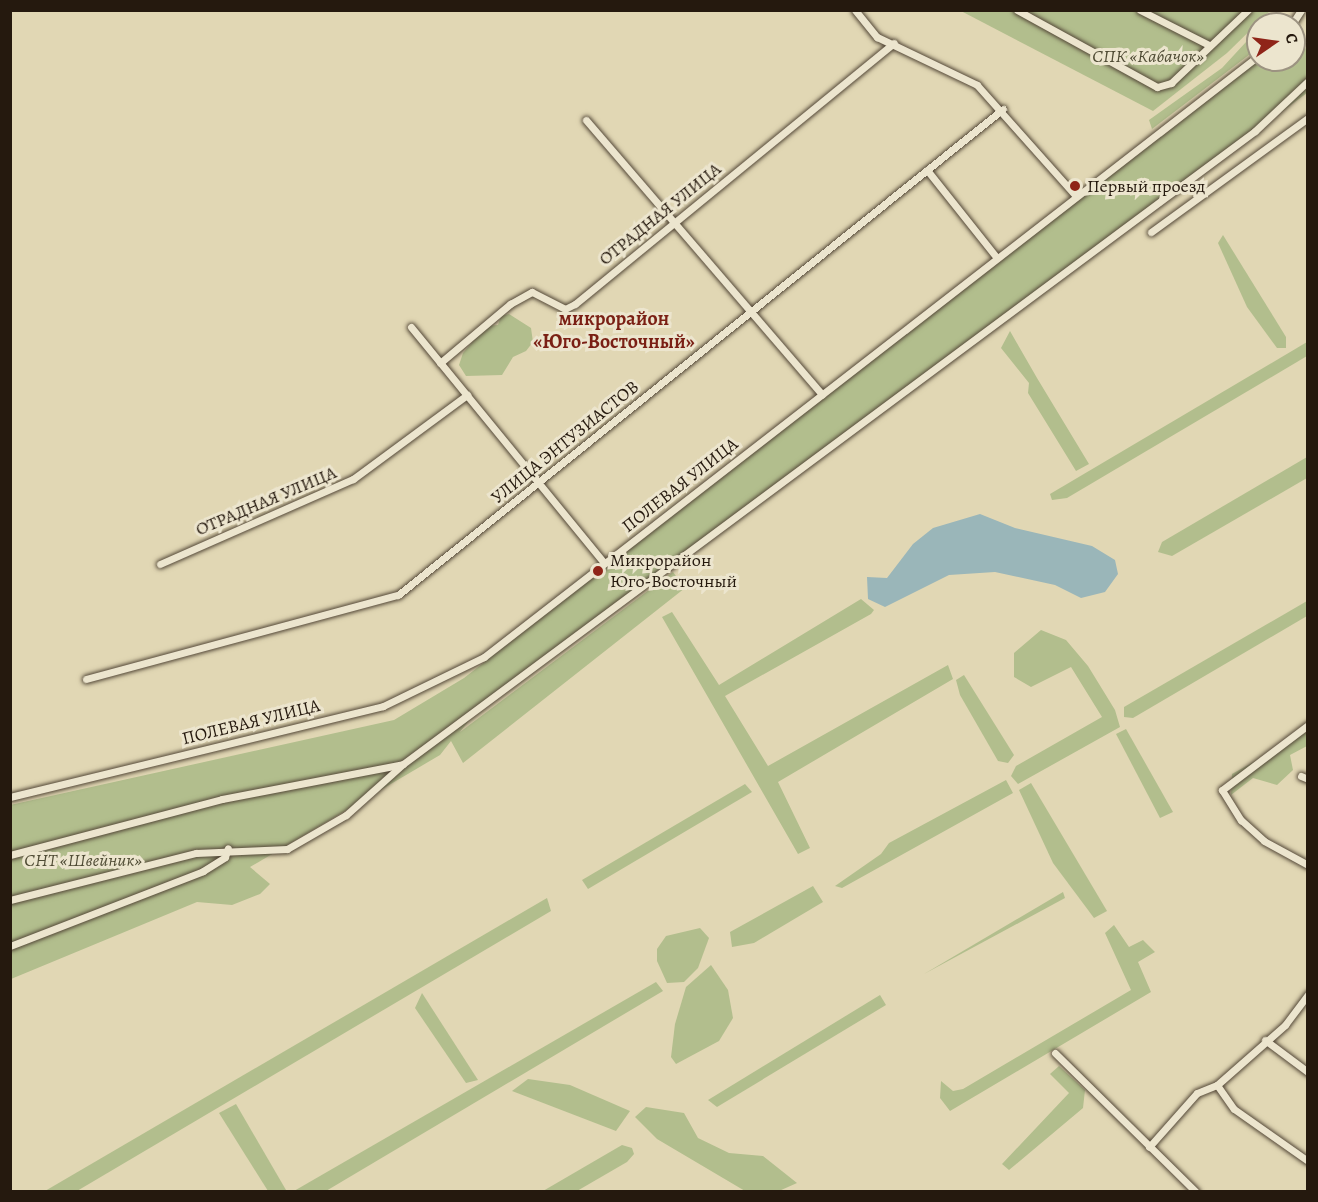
<!DOCTYPE html>
<meta charset="utf-8">
<style>
body{margin:0}
#map{position:relative;width:1318px;height:1202px;overflow:hidden;background:#e1d7b4;font-family:Alegreya,serif}
div>[style]{position:absolute}
.green>*{inset:0;background:#b2be8d}
.water>*{inset:0;background:#9ab6b9}
.roads{filter:drop-shadow(0 0 2px #544838) drop-shadow(0 0 2px #544838)}
.minor>*{height:7px;margin:-3.5px;padding:0 3.5px;transform-origin:3.5px;border-radius:3.5px;background:#ece5ce}
.dots>*{width:16px;height:16px;translate:-50% -50%;box-sizing:border-box;border:3px solid #ece5ce;border-radius:50%}
span{translate:-50% -50%;white-space:nowrap;text-align:center;line-height:1.15;-webkit-text-stroke:6px #ece5ce;paint-order:stroke}
.park-label{font-size:18px;color:#4f4b34;font-style:italic}
.poi-label{font-size:18px;color:#25190e}
.left{translate:0 -50%;text-align:left}
.street-label{font-size:18px;color:#25190e}
.neighbourhood-label{font-size:20px;color:#7a1f14;font-weight:700}
.frame{position:absolute;inset:0;border:12px solid #25190e;pointer-events:none}
.north{position:absolute;left:1246px;top:12px;width:60px;height:60px;box-sizing:border-box;background:#ece5ce;border:2px solid #9c9381;border-radius:50%;rotate:77deg;font-size:16px;font-weight:700;line-height:24px;text-align:center;color:#25190e}
.north::after{content:'';display:block;margin:auto;width:21px;height:27px;background:#8f2418;clip-path:polygon(50% 0,100% 100%,50% 72%,0 100%)}
</style>
<div id="map">
<div class="green">
<i style="clip-path:polygon(961px 11px,1270px 11px,1227px 53px,1153px 111px)"></i>
<i style="clip-path:polygon(1258px 29px,1258px 48px,1152px 129px,1149px 120px,1222px 68px)"></i>
<i style="clip-path:polygon(1296px 32px,1307px 51px,1307px 93px,475px 713px,460px 732px,673px 572px,685px 588px,463px 763px,451px 741px,440px 755px,250px 867px,270px 884px,260px 894px,232px 905px,197px 902px,11px 979px,10px 805px,394px 720px,464px 678px,1259px 60px,1294px 60px)"></i>
<i style="clip-path:polygon(1223px 235px,1286px 337px,1286px 348px,1277px 348px,1247px 307px,1218px 243px)"></i>
<i style="clip-path:polygon(509px 314px,531px 328px,533px 342px,526px 351px,513px 357px,502px 375px,466px 376px,459px 365px,463px 353px,486px 326px,498px 325px,501px 316px)"></i>
<i style="clip-path:polygon(1010px 331px,1037px 378px,1089px 464px,1076px 471px,1028px 393px,1029px 383px,1001px 348px)"></i>
<i style="clip-path:polygon(1307px 342px,1307px 356px,1067px 498px,1052px 500px,1050px 494px)"></i>
<i style="clip-path:polygon(1307px 457px,1307px 478px,1172px 556px,1158px 552px,1162px 542px)"></i>
<i style="clip-path:polygon(861px 599px,874px 610px,871px 614px,725px 696px,768px 766px,948px 665px,953px 679px,778px 782px,810px 848px,798px 854px,662px 617px,672px 612px,719px 685px)"></i>
<i style="clip-path:polygon(1307px 601px,1307px 616px,1133px 718px,1124px 717px,1124px 707px)"></i>
<i style="clip-path:polygon(1041px 630px,1066px 640px,1088px 666px,1115px 710px,1120px 727px,1018px 784px,1011px 776px,1016px 766px,1102px 717px,1071px 667px,1031px 687px,1014px 677px,1014px 653px)"></i>
<i style="clip-path:polygon(964px 675px,1014px 755px,1008px 763px,998px 761px,960px 695px,956px 680px)"></i>
<i style="clip-path:polygon(1126px 729px,1173px 812px,1160px 818px,1116px 734px)"></i>
<i style="clip-path:polygon(1307px 732px,1307px 746px,1290px 755px,1293px 770px,1277px 785px,1253px 778px,1231px 795px,1232px 774px)"></i>
<i style="clip-path:polygon(1006px 780px,1013px 793px,842px 888px,835px 886px,881px 854px,889px 843px)"></i>
<i style="clip-path:polygon(1031px 783px,1107px 911px,1094px 918px,1053px 863px,1019px 790px)"></i>
<i style="clip-path:polygon(745px 784px,752px 792px,588px 889px,582px 880px)"></i>
<i style="clip-path:polygon(813px 886px,823px 902px,754px 943px,732px 947px,730px 932px)"></i>
<i style="clip-path:polygon(1063px 892px,1065px 898px,924px 974px)"></i>
<i style="clip-path:polygon(547px 898px,551px 911px,77px 1191px,45px 1191px)"></i>
<i style="clip-path:polygon(1114px 925px,1129px 947px,1143px 940px,1155px 952px,1138px 962px,1151px 992px,950px 1111px,940px 1098px,941px 1081px,953px 1091px,963px 1089px,1131px 990px,1105px 933px)"></i>
<i style="clip-path:polygon(700px 928px,709px 938px,698px 968px,684px 982px,667px 983px,657px 961px,657px 949px,666px 936px)"></i>
<i style="clip-path:polygon(711px 965px,728px 990px,733px 1018px,719px 1041px,676px 1064px,671px 1057px,675px 1024px,686px 987px)"></i>
<i style="clip-path:polygon(656px 982px,663px 991px,326px 1191px,294px 1191px)"></i>
<i style="clip-path:polygon(422px 993px,478px 1080px,466px 1083px,415px 1008px)"></i>
<i style="clip-path:polygon(880px 995px,886px 1005px,717px 1107px,708px 1100px)"></i>
<i style="clip-path:polygon(1059px 1066px,1085px 1090px,1083px 1108px,1009px 1170px,1002px 1164px,1069px 1093px,1050px 1074px)"></i>
<i style="clip-path:polygon(528px 1079px,570px 1085px,630px 1111px,616px 1131px,512px 1091px)"></i>
<i style="clip-path:polygon(236px 1104px,286px 1190px,286px 1191px,268px 1191px,219px 1113px)"></i>
<i style="clip-path:polygon(646px 1107px,684px 1113px,698px 1138px,729px 1153px,763px 1156px,797px 1183px,779px 1191px,745px 1191px,657px 1139px,635px 1117px)"></i>
<i style="clip-path:polygon(622px 1145px,632px 1148px,634px 1154px,627px 1162px,577px 1191px,543px 1191px)"></i>
</div>
<div class="water">
<i style="clip-path:polygon(980px 514px,1015px 528px,1092px 546px,1115px 560px,1118px 574px,1105px 592px,1081px 598px,1055px 585px,995px 572px,949px 575px,885px 607px,868px 599px,867px 577px,887px 578px,913px 544px,933px 528px)"></i>
</div>
<div class="roads">
<div class="minor">
<i style="left:855px;top:10px;width:35px;rotate:51deg"></i>
<i style="left:877px;top:37px;width:111px;rotate:25.6deg"></i>
<i style="left:977px;top:85px;width:149px;rotate:48.3deg"></i>
<i style="left:1017px;top:10px;width:160px;rotate:28.8deg"></i>
<i style="left:1157px;top:87px;width:15px;rotate:-16deg"></i>
<i style="left:1171px;top:83px;width:106px;rotate:-43.5deg"></i>
<i style="left:1140px;top:10px;width:77px;rotate:26.9deg"></i>
<i style="left:1292px;top:24px;width:17px;rotate:-57deg"></i>
<i style="left:586px;top:120px;width:362px;rotate:49.3deg"></i>
<i style="left:927px;top:170px;width:112px;rotate:51.5deg"></i>
<i style="left:1151px;top:232px;width:194px;rotate:-36deg"></i>
<i style="left:411px;top:327px;width:305px;rotate:50.7deg"></i>
<i style="left:440px;top:363px;width:92px;rotate:-40.1deg"></i>
<i style="left:510px;top:304px;width:25px;rotate:-29deg"></i>
<i style="left:532px;top:292px;width:37px;rotate:27deg"></i>
<i style="left:565px;top:309px;width:11px;rotate:-27deg"></i>
<i style="left:575px;top:304px;width:412px;rotate:-39.3deg"></i>
<i style="left:160px;top:564px;width:211px;rotate:-23.8deg"></i>
<i style="left:353px;top:479px;width:142px;rotate:-36.4deg"></i>
<i style="left:86px;top:679px;width:323px;rotate:-15.1deg"></i>
<i style="left:398px;top:595px;width:776px;rotate:-38.78deg"></i>
<i style="left:1308px;top:725px;width:108px;rotate:142.9deg"></i>
<i style="left:1222px;top:790px;width:36px;rotate:58deg"></i>
<i style="left:1241px;top:820px;width:31px;rotate:42deg"></i>
<i style="left:1264px;top:841px;width:50px;rotate:28.6deg"></i>
<i style="left:1301px;top:776px;width:8px;rotate:23deg"></i>
<i style="left:10px;top:797px;width:384px;rotate:-13.7deg"></i>
<i style="left:383px;top:706px;width:112px;rotate:-25.9deg"></i>
<i style="left:484px;top:657px;width:980px;rotate:-37.83deg"></i>
<i style="left:10px;top:855px;width:219px;rotate:-14.8deg"></i>
<i style="left:222px;top:799px;width:184px;rotate:-10.9deg"></i>
<i style="left:403px;top:764px;width:1061px;rotate:-36.61deg"></i>
<i style="left:1255px;top:131px;width:73px;rotate:-43.3deg"></i>
<i style="left:10px;top:900px;width:192px;rotate:-14.2deg"></i>
<i style="left:196px;top:853px;width:91px;rotate:-2.5deg"></i>
<i style="left:287px;top:849px;width:68px;rotate:-30deg"></i>
<i style="left:346px;top:815px;width:76px;rotate:-41.8deg"></i>
<i style="left:10px;top:946px;width:207px;rotate:-21.2deg"></i>
<i style="left:203px;top:871px;width:26px;rotate:-32deg"></i>
<i style="left:225px;top:857px;width:9px;rotate:-72deg"></i>
<i style="left:1265px;top:1040px;width:54px;rotate:36.7deg"></i>
<i style="left:1055px;top:1053px;width:198px;rotate:44.6deg"></i>
<i style="left:1217px;top:1085px;width:29px;rotate:55deg"></i>
<i style="left:1234px;top:1109px;width:90px;rotate:35.1deg"></i>
<i style="left:1149px;top:1147px;width:72px;rotate:-48.4deg"></i>
<i style="left:1197px;top:1093px;width:22px;rotate:-22deg"></i>
<i style="left:1217px;top:1085px;width:91px;rotate:-41.4deg"></i>
<i style="left:1285px;top:1025px;width:39px;rotate:-53deg"></i>
</div>
</div>
<div class="dots">
<i style="left:1075px;top:186px;background:#8f2418"></i>
<i style="left:598px;top:571px;background:#8f2418"></i>
</div>
<div class="park-label">
<span style="left:1148px;top:56px">СПК «Кабачок»</span>
<span style="left:83px;top:860px">СНТ «Швейник»</span>
</div>
<div class="poi-label">
<span class="left" style="left:1087px;top:186px">Первый проезд</span>
<span class="left" style="left:610px;top:571px">Микрорайон<br>Юго-Восточный</span>
</div>
<div class="street-label">
<span style="left:660px;top:214px;rotate:-39deg">ОТРАДНАЯ УЛИЦА</span>
<span style="left:565px;top:442px;rotate:-39deg">УЛИЦА ЭНТУЗИАСТОВ</span>
<span style="left:680px;top:485px;rotate:-38deg">ПОЛЕВАЯ УЛИЦА</span>
<span style="left:266px;top:501px;rotate:-23deg">ОТРАДНАЯ УЛИЦА</span>
<span style="left:251px;top:722px;rotate:-14deg">ПОЛЕВАЯ УЛИЦА</span>
</div>
<div class="neighbourhood-label">
<span style="left:614px;top:330px">микрорайон<br>«Юго-Восточный»</span>
</div>
<div class="frame"></div>
<div class="north">С</div>
</div>
